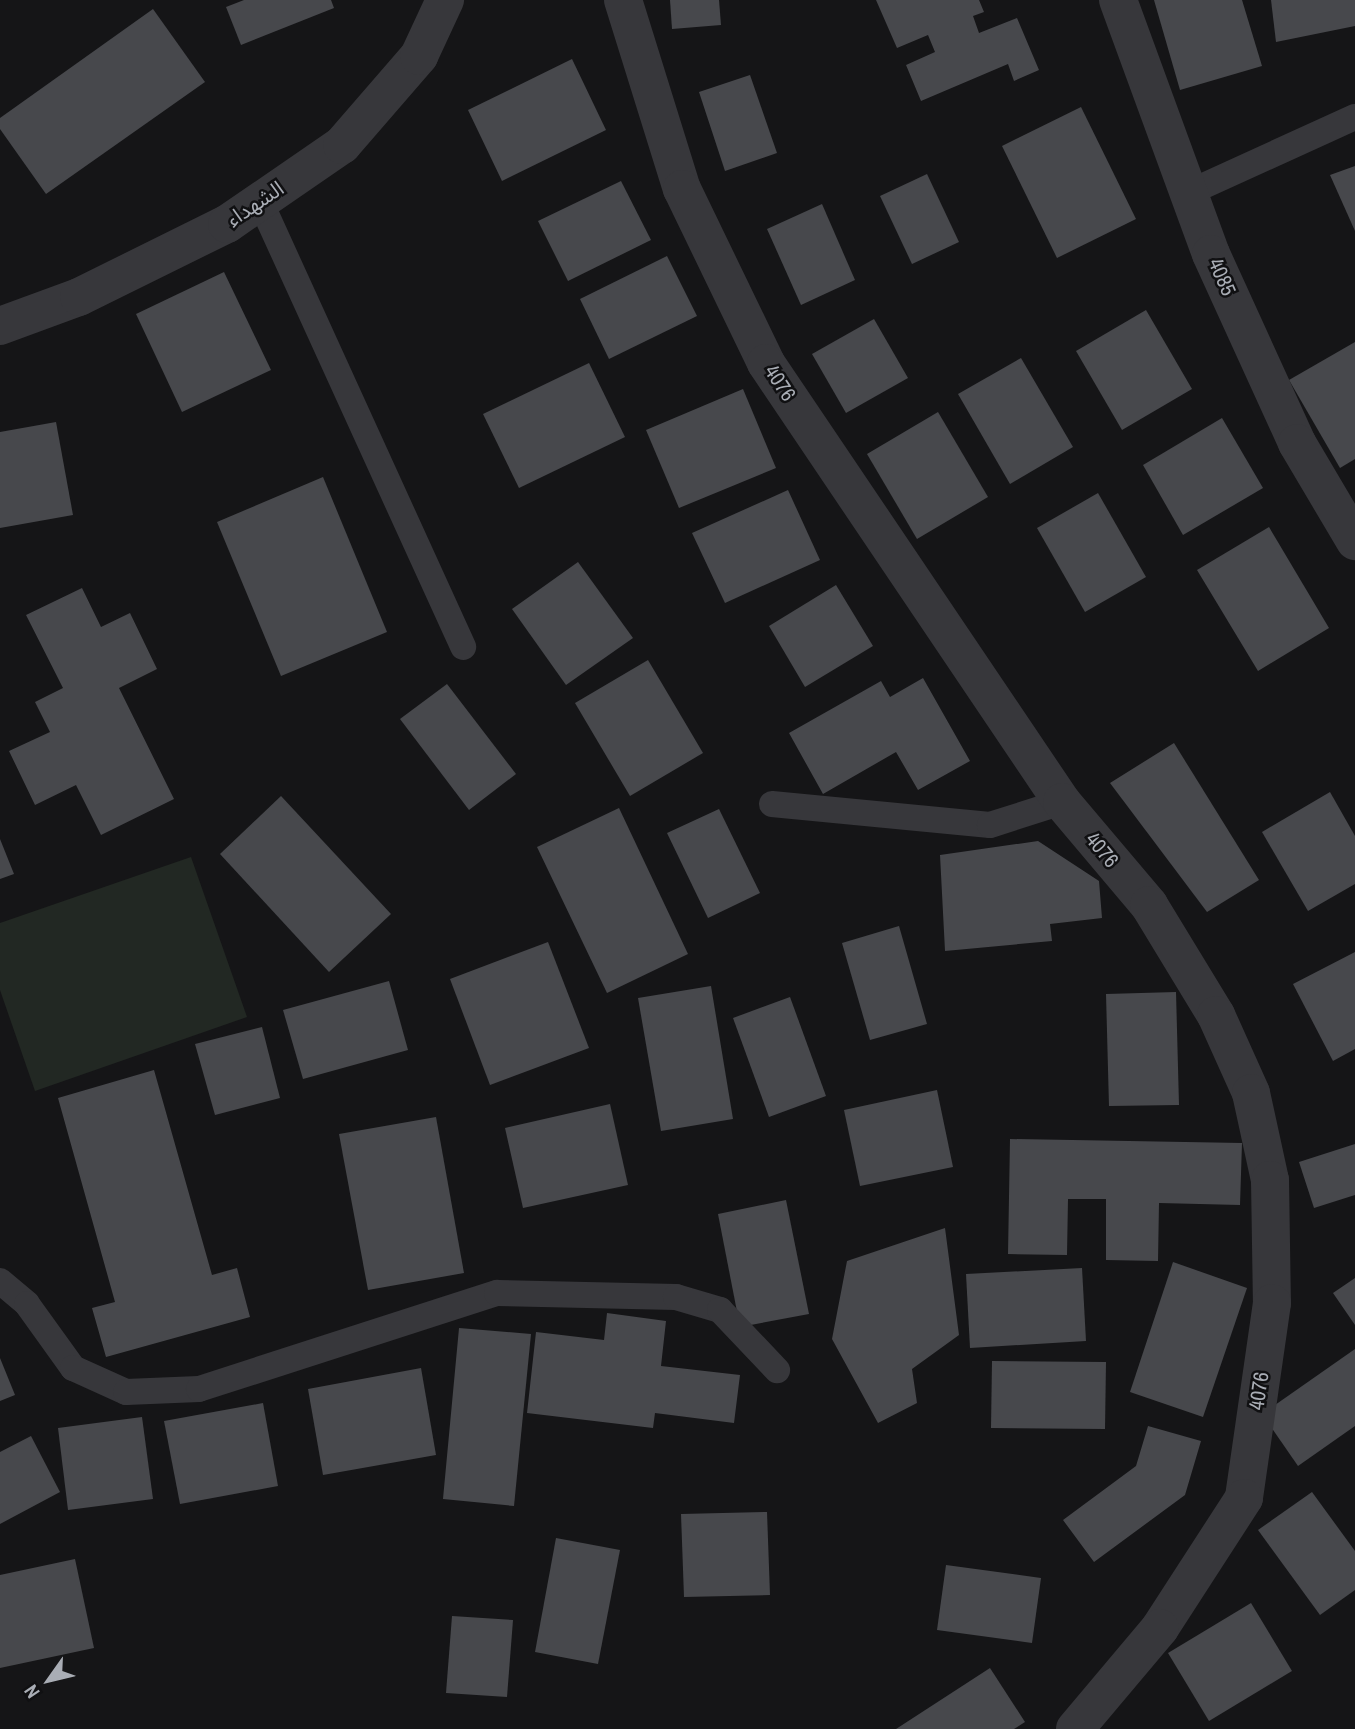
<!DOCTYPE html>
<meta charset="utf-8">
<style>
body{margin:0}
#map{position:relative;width:1355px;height:1729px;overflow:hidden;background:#151517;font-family:"Archivo Narrow","Noto Sans Arabic",sans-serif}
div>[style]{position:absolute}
.green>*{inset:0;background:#222823}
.building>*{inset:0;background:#47484c}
.lane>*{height:26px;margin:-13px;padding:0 13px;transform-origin:13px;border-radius:13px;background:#37373b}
.street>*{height:38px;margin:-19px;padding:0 19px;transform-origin:19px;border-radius:19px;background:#37373b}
span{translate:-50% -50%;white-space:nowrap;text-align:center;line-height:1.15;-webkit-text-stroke:5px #101012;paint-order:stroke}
.street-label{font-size:21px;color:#a9adb5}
.north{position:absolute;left:14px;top:1645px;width:70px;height:70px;-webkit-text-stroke:5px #101012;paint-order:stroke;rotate:236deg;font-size:19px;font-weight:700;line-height:28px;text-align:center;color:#a9adb5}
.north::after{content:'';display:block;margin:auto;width:24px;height:32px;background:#a9adb5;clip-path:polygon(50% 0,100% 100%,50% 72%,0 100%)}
</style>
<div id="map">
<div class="green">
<i style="clip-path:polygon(191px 857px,247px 1017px,35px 1091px,0 990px,0 923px)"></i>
</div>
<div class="building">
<i style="clip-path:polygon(244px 0,331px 0,334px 8px,241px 45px,226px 7px)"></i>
<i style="clip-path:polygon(670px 0,719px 0,721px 25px,672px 29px)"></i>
<i style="clip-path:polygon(876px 0,979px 0,984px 12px,973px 16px,979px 33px,1017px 18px,1039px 70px,1014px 81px,1008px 64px,921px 101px,906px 65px,935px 52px,928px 35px,897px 48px)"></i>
<i style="clip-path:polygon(1154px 0,1242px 0,1262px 66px,1180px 90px)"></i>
<i style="clip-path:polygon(1271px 0,1355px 0,1355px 26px,1276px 42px)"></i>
<i style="clip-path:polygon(153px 9px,205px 82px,46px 194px,0 129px,0 118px)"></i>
<i style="clip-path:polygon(572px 59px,606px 130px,502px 181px,468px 110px)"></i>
<i style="clip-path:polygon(750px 75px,777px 153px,725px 171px,699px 92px)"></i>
<i style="clip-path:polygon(1081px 107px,1136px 219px,1057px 258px,1002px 146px)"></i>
<i style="clip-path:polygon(1355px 166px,1355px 231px,1330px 175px)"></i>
<i style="clip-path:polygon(927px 174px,959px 242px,912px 264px,880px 196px)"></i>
<i style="clip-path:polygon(621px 181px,651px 240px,568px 281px,538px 221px)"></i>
<i style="clip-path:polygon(822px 204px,855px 280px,801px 305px,767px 229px)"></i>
<i style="clip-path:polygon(667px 256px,697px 316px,609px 359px,580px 299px)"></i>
<i style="clip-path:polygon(224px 272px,271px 370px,182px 412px,136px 314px)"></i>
<i style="clip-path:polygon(1146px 310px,1192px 389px,1122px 430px,1076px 351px)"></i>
<i style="clip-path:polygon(874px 319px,908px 378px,846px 413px,812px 354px)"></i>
<i style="clip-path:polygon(1355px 342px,1355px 459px,1340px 468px,1289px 380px)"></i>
<i style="clip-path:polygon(1021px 358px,1073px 447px,1010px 484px,958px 394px)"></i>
<i style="clip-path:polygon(589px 363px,625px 437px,519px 488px,483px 414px)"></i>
<i style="clip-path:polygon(743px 389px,776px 468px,679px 508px,646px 430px)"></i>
<i style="clip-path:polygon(938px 412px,988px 497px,917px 539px,867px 454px)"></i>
<i style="clip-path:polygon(1222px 418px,1263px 488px,1183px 535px,1143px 465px)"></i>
<i style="clip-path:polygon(56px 422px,73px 515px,0 528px,0 432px)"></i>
<i style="clip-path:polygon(323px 477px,387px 632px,281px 676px,217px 522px)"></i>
<i style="clip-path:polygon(788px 490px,820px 560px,725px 603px,692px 533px)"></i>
<i style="clip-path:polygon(1098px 493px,1146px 577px,1085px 612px,1037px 528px)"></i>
<i style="clip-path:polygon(1269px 527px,1329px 628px,1258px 671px,1197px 570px)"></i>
<i style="clip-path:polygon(578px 562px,633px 638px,566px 685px,512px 609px)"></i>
<i style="clip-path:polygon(836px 585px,873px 646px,805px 687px,769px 626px)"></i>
<i style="clip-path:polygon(82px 588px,101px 627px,130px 613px,157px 669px,119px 688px,174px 799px,101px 835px,76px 785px,35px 805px,9px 751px,50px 732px,35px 702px,63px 688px,26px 615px)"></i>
<i style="clip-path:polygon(648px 660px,703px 753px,630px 796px,575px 703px)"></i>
<i style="clip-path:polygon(923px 678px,970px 761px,918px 790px,896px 752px,823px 794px,789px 733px,881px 681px,890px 697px)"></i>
<i style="clip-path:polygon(447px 684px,516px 774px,469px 810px,400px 719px)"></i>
<i style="clip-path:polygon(1174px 743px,1259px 880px,1207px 912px,1110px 783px)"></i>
<i style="clip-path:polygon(1330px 792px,1355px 836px,1355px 884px,1308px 911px,1262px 832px)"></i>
<i style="clip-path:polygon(281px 796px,391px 914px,329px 972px,220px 854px)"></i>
<i style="clip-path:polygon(619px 808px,688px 954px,607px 993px,537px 847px)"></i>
<i style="clip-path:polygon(719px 809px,760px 893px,708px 918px,667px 833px)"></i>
<i style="clip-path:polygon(0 839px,14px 874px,0 879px)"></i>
<i style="clip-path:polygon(1038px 841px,1099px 881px,1102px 918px,1050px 924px,1052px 941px,945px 951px,940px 855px)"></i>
<i style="clip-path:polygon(899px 926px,927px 1024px,870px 1040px,842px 943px)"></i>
<i style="clip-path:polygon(548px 942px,589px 1048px,490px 1085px,450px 979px)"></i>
<i style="clip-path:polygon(1355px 952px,1355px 1049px,1333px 1061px,1293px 984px)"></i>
<i style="clip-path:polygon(389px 981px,408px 1050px,303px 1079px,283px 1010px)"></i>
<i style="clip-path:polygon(711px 986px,733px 1119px,661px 1131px,638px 998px)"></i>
<i style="clip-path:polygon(1176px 992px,1179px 1105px,1109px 1106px,1106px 994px)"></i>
<i style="clip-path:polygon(790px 997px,826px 1096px,769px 1117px,733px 1018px)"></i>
<i style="clip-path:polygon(262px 1027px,280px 1098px,215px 1115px,195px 1044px)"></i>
<i style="clip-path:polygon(154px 1070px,212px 1275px,237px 1268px,250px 1317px,106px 1357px,92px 1308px,115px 1302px,58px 1098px)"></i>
<i style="clip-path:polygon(937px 1090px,953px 1167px,860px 1186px,844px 1110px)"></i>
<i style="clip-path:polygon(610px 1104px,628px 1185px,523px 1208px,505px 1128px)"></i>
<i style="clip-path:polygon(436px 1117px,464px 1273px,368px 1290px,339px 1134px)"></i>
<i style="clip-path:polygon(1010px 1139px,1242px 1143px,1240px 1205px,1159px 1203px,1158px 1261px,1106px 1260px,1106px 1199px,1068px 1199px,1067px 1255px,1008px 1254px)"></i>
<i style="clip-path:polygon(1355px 1144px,1355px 1195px,1314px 1208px,1299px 1162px)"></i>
<i style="clip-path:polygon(786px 1200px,809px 1314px,740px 1327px,718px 1214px)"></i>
<i style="clip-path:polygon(945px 1228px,959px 1335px,912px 1369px,917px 1403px,878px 1423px,832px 1339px,847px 1261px)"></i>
<i style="clip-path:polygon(1173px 1262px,1247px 1288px,1203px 1417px,1130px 1392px)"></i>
<i style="clip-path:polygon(1082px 1268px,1086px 1341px,970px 1348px,966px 1274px)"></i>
<i style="clip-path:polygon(1355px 1278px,1355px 1325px,1333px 1293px)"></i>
<i style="clip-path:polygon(607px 1313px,666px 1321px,661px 1366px,740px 1375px,734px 1423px,655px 1413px,653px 1428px,527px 1413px,536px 1332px,604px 1340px)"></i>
<i style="clip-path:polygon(459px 1328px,531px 1334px,514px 1506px,443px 1499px)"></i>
<i style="clip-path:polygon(1355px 1349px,1355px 1426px,1298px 1466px,1262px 1414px)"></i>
<i style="clip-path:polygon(0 1358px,15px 1395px,0 1401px)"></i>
<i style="clip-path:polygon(992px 1361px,1106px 1362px,1105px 1429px,991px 1428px)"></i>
<i style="clip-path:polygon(421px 1368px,436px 1455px,323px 1475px,308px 1389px)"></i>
<i style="clip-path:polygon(263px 1403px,278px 1486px,180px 1504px,164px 1421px)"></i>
<i style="clip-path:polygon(142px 1417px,153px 1499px,68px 1510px,58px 1428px)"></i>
<i style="clip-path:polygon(1148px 1426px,1201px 1441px,1185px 1495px,1094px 1562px,1063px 1520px,1136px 1466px)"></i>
<i style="clip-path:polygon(31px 1436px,60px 1492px,0 1524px,0 1452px)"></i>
<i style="clip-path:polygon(1312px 1492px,1355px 1551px,1355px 1590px,1320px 1615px,1258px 1530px)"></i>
<i style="clip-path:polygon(767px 1512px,770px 1595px,684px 1597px,681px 1514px)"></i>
<i style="clip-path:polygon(556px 1538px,620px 1550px,598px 1664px,535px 1652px)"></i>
<i style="clip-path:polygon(75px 1559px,94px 1648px,0 1668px,0 1575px)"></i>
<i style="clip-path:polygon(946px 1565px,1041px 1578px,1032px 1643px,937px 1630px)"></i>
<i style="clip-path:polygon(1251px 1603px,1292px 1671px,1209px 1721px,1168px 1653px)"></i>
<i style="clip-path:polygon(452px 1616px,513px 1620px,507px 1697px,446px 1693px)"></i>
<i style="clip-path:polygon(990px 1668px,1025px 1722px,1014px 1729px,896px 1729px)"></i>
</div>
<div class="lane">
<i style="left:1188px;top:193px;width:183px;rotate:-24.5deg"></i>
<i style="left:260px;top:201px;width:490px;rotate:65.5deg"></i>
<i style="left:772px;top:804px;width:219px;rotate:5.5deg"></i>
<i style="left:990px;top:825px;width:76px;rotate:-17.7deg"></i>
<i style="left:0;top:1281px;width:35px;rotate:40deg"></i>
<i style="left:27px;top:1304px;width:79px;rotate:54.3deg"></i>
<i style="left:73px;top:1368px;width:58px;rotate:24.4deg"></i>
<i style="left:126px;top:1392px;width:73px;rotate:-2.4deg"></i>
<i style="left:199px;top:1389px;width:313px;rotate:-17.9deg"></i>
<i style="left:497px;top:1293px;width:179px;rotate:1.3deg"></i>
<i style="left:676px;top:1297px;width:46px;rotate:16.5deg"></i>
<i style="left:720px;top:1310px;width:83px;rotate:46.5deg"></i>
</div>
<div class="street">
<i style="left:623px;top:0;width:198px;rotate:72.7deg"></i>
<i style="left:682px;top:189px;width:193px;rotate:64.2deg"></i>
<i style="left:766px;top:363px;width:529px;rotate:56.01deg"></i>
<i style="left:1062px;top:802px;width:135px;rotate:49.8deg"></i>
<i style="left:1149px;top:905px;width:129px;rotate:58.7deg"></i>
<i style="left:1216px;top:1015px;width:85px;rotate:65.8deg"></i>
<i style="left:1251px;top:1093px;width:89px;rotate:77.7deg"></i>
<i style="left:1270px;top:1180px;width:123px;rotate:89.1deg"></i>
<i style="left:1272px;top:1303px;width:197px;rotate:98.2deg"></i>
<i style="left:1244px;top:1498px;width:155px;rotate:122.9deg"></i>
<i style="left:1160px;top:1628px;width:132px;rotate:130.1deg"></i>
<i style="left:1118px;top:0;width:270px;rotate:69.9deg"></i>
<i style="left:1211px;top:254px;width:208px;rotate:65.5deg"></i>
<i style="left:1297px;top:443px;width:114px;rotate:59.4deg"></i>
<i style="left:0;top:326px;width:84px;rotate:-20.2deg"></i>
<i style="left:79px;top:297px;width:165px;rotate:-26.3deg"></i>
<i style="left:227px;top:224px;width:140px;rotate:-34.5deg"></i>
<i style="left:342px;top:145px;width:118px;rotate:-49.1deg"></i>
<i style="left:419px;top:56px;width:62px;rotate:-65.1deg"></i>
</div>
<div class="street-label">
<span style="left:255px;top:204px;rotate:-34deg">الشهداء</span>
<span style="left:1222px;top:277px;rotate:66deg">4085</span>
<span style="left:780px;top:383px;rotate:57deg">4076</span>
<span style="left:1102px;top:850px;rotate:50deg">4076</span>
<span style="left:1259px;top:1391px;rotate:-82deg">4076</span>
</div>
<div class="north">N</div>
</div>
